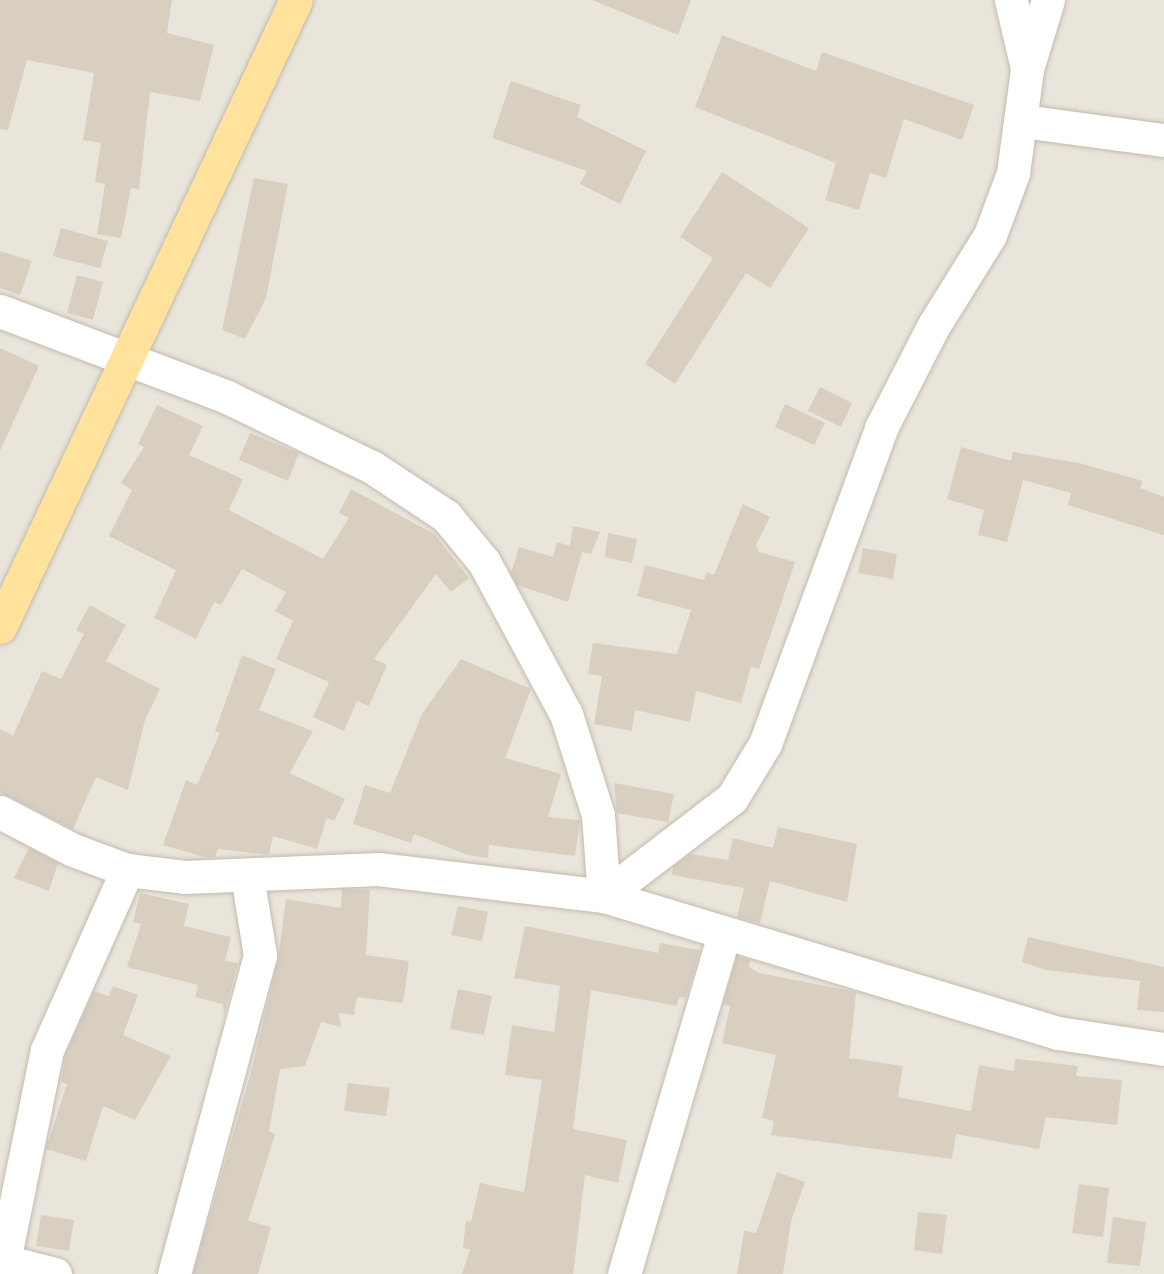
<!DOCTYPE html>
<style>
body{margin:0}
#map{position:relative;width:1164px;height:1274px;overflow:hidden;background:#f6f3ec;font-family:Manrope,sans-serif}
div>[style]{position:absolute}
.residential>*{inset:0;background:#eae5da}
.building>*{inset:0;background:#d8cfc1}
.roads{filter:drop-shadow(0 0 2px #c2bbae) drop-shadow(0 0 2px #c2bbae)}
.minor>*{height:33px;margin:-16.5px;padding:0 16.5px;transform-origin:16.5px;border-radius:16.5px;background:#fff}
.major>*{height:33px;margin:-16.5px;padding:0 16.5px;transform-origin:16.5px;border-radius:16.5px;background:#ffe39c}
span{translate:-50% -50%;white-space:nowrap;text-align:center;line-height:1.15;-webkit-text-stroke:6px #fff;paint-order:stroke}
</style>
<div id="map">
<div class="residential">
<i style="clip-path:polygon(0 0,1164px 0,1164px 1274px,0 1274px)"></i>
</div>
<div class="building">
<i style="clip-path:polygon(0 0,172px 0,167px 33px,214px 45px,200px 101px,150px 92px,139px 189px,131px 188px,121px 238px,97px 234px,105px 184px,95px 182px,101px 143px,83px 140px,94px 73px,27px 60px,8px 130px,0 129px)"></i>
<i style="clip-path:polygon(592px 0,691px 0,678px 35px)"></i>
<i style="clip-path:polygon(722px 35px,816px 71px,822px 52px,974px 105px,962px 140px,904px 119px,886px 178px,870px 173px,859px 210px,825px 200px,836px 163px,695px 107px)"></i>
<i style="clip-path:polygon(511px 81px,581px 105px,577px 117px,646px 151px,620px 204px,580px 184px,587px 171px,492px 138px)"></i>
<i style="clip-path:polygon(722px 172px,809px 228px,770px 288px,746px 273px,675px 384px,645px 364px,713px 258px,680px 237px)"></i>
<i style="clip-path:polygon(254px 178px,288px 184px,266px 298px,245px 339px,222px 330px)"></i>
<i style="clip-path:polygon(61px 228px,108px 241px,100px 268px,53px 256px)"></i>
<i style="clip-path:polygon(0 251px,32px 261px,20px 295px,0 288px)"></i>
<i style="clip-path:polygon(77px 275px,103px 282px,93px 320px,67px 313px)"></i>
<i style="clip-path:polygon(0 348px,39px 366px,0 451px)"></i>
<i style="clip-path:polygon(820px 387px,852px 403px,841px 427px,808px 411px)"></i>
<i style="clip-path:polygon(785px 404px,825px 423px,814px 445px,775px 427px)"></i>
<i style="clip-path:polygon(157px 405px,203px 426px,189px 455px,243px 479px,229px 510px,323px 559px,349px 518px,339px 513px,351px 489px,434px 534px,469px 578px,451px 592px,436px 574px,374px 659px,387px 665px,369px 706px,357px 701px,344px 731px,313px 717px,329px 682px,276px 659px,293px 621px,275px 611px,286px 592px,242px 569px,221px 605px,214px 602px,196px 639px,154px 618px,176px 570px,109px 536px,132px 490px,121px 483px,144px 447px,138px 444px)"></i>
<i style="clip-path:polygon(250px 433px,299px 453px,288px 481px,239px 460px)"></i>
<i style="clip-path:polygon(961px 447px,1011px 461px,1013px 452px,1079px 463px,1143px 481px,1140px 488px,1164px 497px,1164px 535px,1068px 505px,1071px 493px,1023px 480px,1007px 542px,978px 535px,984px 510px,947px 499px)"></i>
<i style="clip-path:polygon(743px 504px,770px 517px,756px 545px,759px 552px,795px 562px,759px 669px,751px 667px,741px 703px,696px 691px,690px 722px,635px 710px,632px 731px,594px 724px,602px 676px,588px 674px,593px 643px,677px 654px,691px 610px,637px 596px,645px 565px,704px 580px,707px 572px,714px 575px)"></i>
<i style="clip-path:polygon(573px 526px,600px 532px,591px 554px,582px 552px,568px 602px,517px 585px,511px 573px,519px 547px,553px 557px,557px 542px,570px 546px)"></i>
<i style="clip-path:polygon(608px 533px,637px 539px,632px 563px,605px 557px)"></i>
<i style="clip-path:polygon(863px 548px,897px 554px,893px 579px,858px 573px)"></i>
<i style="clip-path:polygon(90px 605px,126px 625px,106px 661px,160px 689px,145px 720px,128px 790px,96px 777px,73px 829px,0 792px,0 729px,13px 736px,42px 671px,61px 679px,84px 634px,76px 630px)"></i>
<i style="clip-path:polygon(242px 655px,276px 669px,259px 710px,313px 731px,290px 773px,345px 799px,334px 821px,327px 818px,317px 849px,273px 836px,269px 855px,218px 849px,215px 857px,204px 857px,163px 845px,186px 780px,197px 785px,220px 733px,215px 731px)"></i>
<i style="clip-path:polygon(461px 659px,531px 689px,505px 758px,561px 774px,548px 817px,580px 820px,575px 856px,489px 845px,488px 858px,468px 855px,414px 834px,411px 843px,353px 824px,365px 785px,390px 793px,422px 714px)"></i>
<i style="clip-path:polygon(614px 783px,674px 794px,668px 822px,617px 813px)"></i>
<i style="clip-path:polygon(778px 827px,857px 844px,847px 902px,770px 881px,760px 923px,737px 917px,744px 888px,672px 875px,673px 867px,690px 854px,728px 860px,733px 838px,773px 848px)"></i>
<i style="clip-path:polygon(29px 848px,58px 863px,49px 891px,14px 878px)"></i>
<i style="clip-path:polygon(342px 889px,370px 890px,366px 955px,409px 961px,403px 1003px,357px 997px,354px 1015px,339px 1013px,341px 1027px,321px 1022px,305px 1066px,280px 1069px,269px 1131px,275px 1134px,248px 1221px,271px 1227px,258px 1274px,193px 1274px,250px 1076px,278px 960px,286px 899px,341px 908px)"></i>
<i style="clip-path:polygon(140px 893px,189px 904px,184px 926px,231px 937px,225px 961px,238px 963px,224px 1015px,223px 1004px,195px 997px,198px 985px,127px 967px,141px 924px,133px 922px)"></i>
<i style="clip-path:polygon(458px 906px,488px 912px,482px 941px,451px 935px)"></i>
<i style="clip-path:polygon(525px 926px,658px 953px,660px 943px,700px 950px,686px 998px,679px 997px,677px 1006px,591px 990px,573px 1129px,627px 1140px,618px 1183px,585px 1175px,573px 1274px,462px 1274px,470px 1249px,463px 1248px,466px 1221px,471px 1222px,480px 1183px,524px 1192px,542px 1080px,505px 1075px,512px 1025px,554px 1032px,560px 986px,514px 978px)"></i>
<i style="clip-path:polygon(1028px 937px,1164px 967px,1164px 1012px,1137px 1010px,1140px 981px,1046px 970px,1022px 962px)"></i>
<i style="clip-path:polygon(737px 956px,750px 960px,749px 967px,759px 973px,856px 992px,849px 1058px,903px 1066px,898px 1097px,971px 1111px,979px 1065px,1014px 1071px,1015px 1059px,1045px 1062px,1078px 1066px,1076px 1076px,1122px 1080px,1117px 1125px,1046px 1117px,1039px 1149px,956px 1134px,952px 1159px,771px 1135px,774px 1121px,762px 1118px,776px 1055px,722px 1043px,730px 1006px,723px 1005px)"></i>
<i style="clip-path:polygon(113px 986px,138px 995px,123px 1035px,171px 1056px,135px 1120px,103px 1106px,86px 1161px,46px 1149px,67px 1084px,61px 1082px,66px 1054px,94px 991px,109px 996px)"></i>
<i style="clip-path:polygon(458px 989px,492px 996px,484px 1035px,450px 1029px)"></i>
<i style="clip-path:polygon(348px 1083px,390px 1088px,386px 1116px,344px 1111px)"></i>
<i style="clip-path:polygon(777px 1172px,805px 1182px,791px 1221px,783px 1274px,737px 1274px,744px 1231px,756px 1233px)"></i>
<i style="clip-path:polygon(1079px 1184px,1109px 1188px,1103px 1237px,1072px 1233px)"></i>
<i style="clip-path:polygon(918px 1212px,947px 1215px,942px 1254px,914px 1250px)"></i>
<i style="clip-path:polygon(41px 1215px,74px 1220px,69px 1251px,36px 1246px)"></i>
<i style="clip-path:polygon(1113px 1217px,1146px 1222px,1140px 1266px,1107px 1263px)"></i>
</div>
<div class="roads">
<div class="minor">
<i style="left:1011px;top:0;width:70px;rotate:76.8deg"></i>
<i style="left:1023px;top:121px;width:142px;rotate:7.7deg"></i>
<i style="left:0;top:311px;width:243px;rotate:20.7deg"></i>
<i style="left:227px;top:397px;width:161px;rotate:25.8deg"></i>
<i style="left:372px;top:467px;width:89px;rotate:33.5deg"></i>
<i style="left:446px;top:516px;width:60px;rotate:50.4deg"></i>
<i style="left:484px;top:562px;width:173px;rotate:61.7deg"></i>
<i style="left:566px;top:714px;width:106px;rotate:72.4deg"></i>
<i style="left:598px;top:815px;width:81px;rotate:85.8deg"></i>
<i style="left:0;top:812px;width:82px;rotate:27.5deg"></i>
<i style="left:73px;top:850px;width:58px;rotate:20.3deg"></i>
<i style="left:127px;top:870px;width:58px;rotate:6.9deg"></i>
<i style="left:185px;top:877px;width:193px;rotate:-2.4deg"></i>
<i style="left:378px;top:869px;width:228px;rotate:6.8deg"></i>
<i style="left:604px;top:896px;width:474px;rotate:16.8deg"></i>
<i style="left:1058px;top:1033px;width:107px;rotate:8.6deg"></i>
<i style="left:604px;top:896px;width:161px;rotate:-37.4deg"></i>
<i style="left:732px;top:798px;width:63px;rotate:-58.6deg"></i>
<i style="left:765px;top:744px;width:337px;rotate:-69.8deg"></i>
<i style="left:881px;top:428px;width:116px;rotate:-62.8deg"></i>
<i style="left:934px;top:325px;width:106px;rotate:-58.1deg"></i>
<i style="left:990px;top:235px;width:66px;rotate:-69.6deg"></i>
<i style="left:1013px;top:173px;width:105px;rotate:-82.3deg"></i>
<i style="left:1027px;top:69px;width:72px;rotate:-73.1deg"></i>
<i style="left:55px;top:1274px;width:53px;rotate:-165.7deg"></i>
<i style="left:4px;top:1261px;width:215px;rotate:-78.5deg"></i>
<i style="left:47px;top:1050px;width:197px;rotate:-66deg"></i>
<i style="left:174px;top:1274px;width:330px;rotate:-74.9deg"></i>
<i style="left:260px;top:955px;width:80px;rotate:-99.3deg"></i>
<i style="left:624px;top:1274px;width:354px;rotate:-73.6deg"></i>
</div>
<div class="major">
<i style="left:0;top:627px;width:693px;rotate:-64.73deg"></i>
</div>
</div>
</div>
